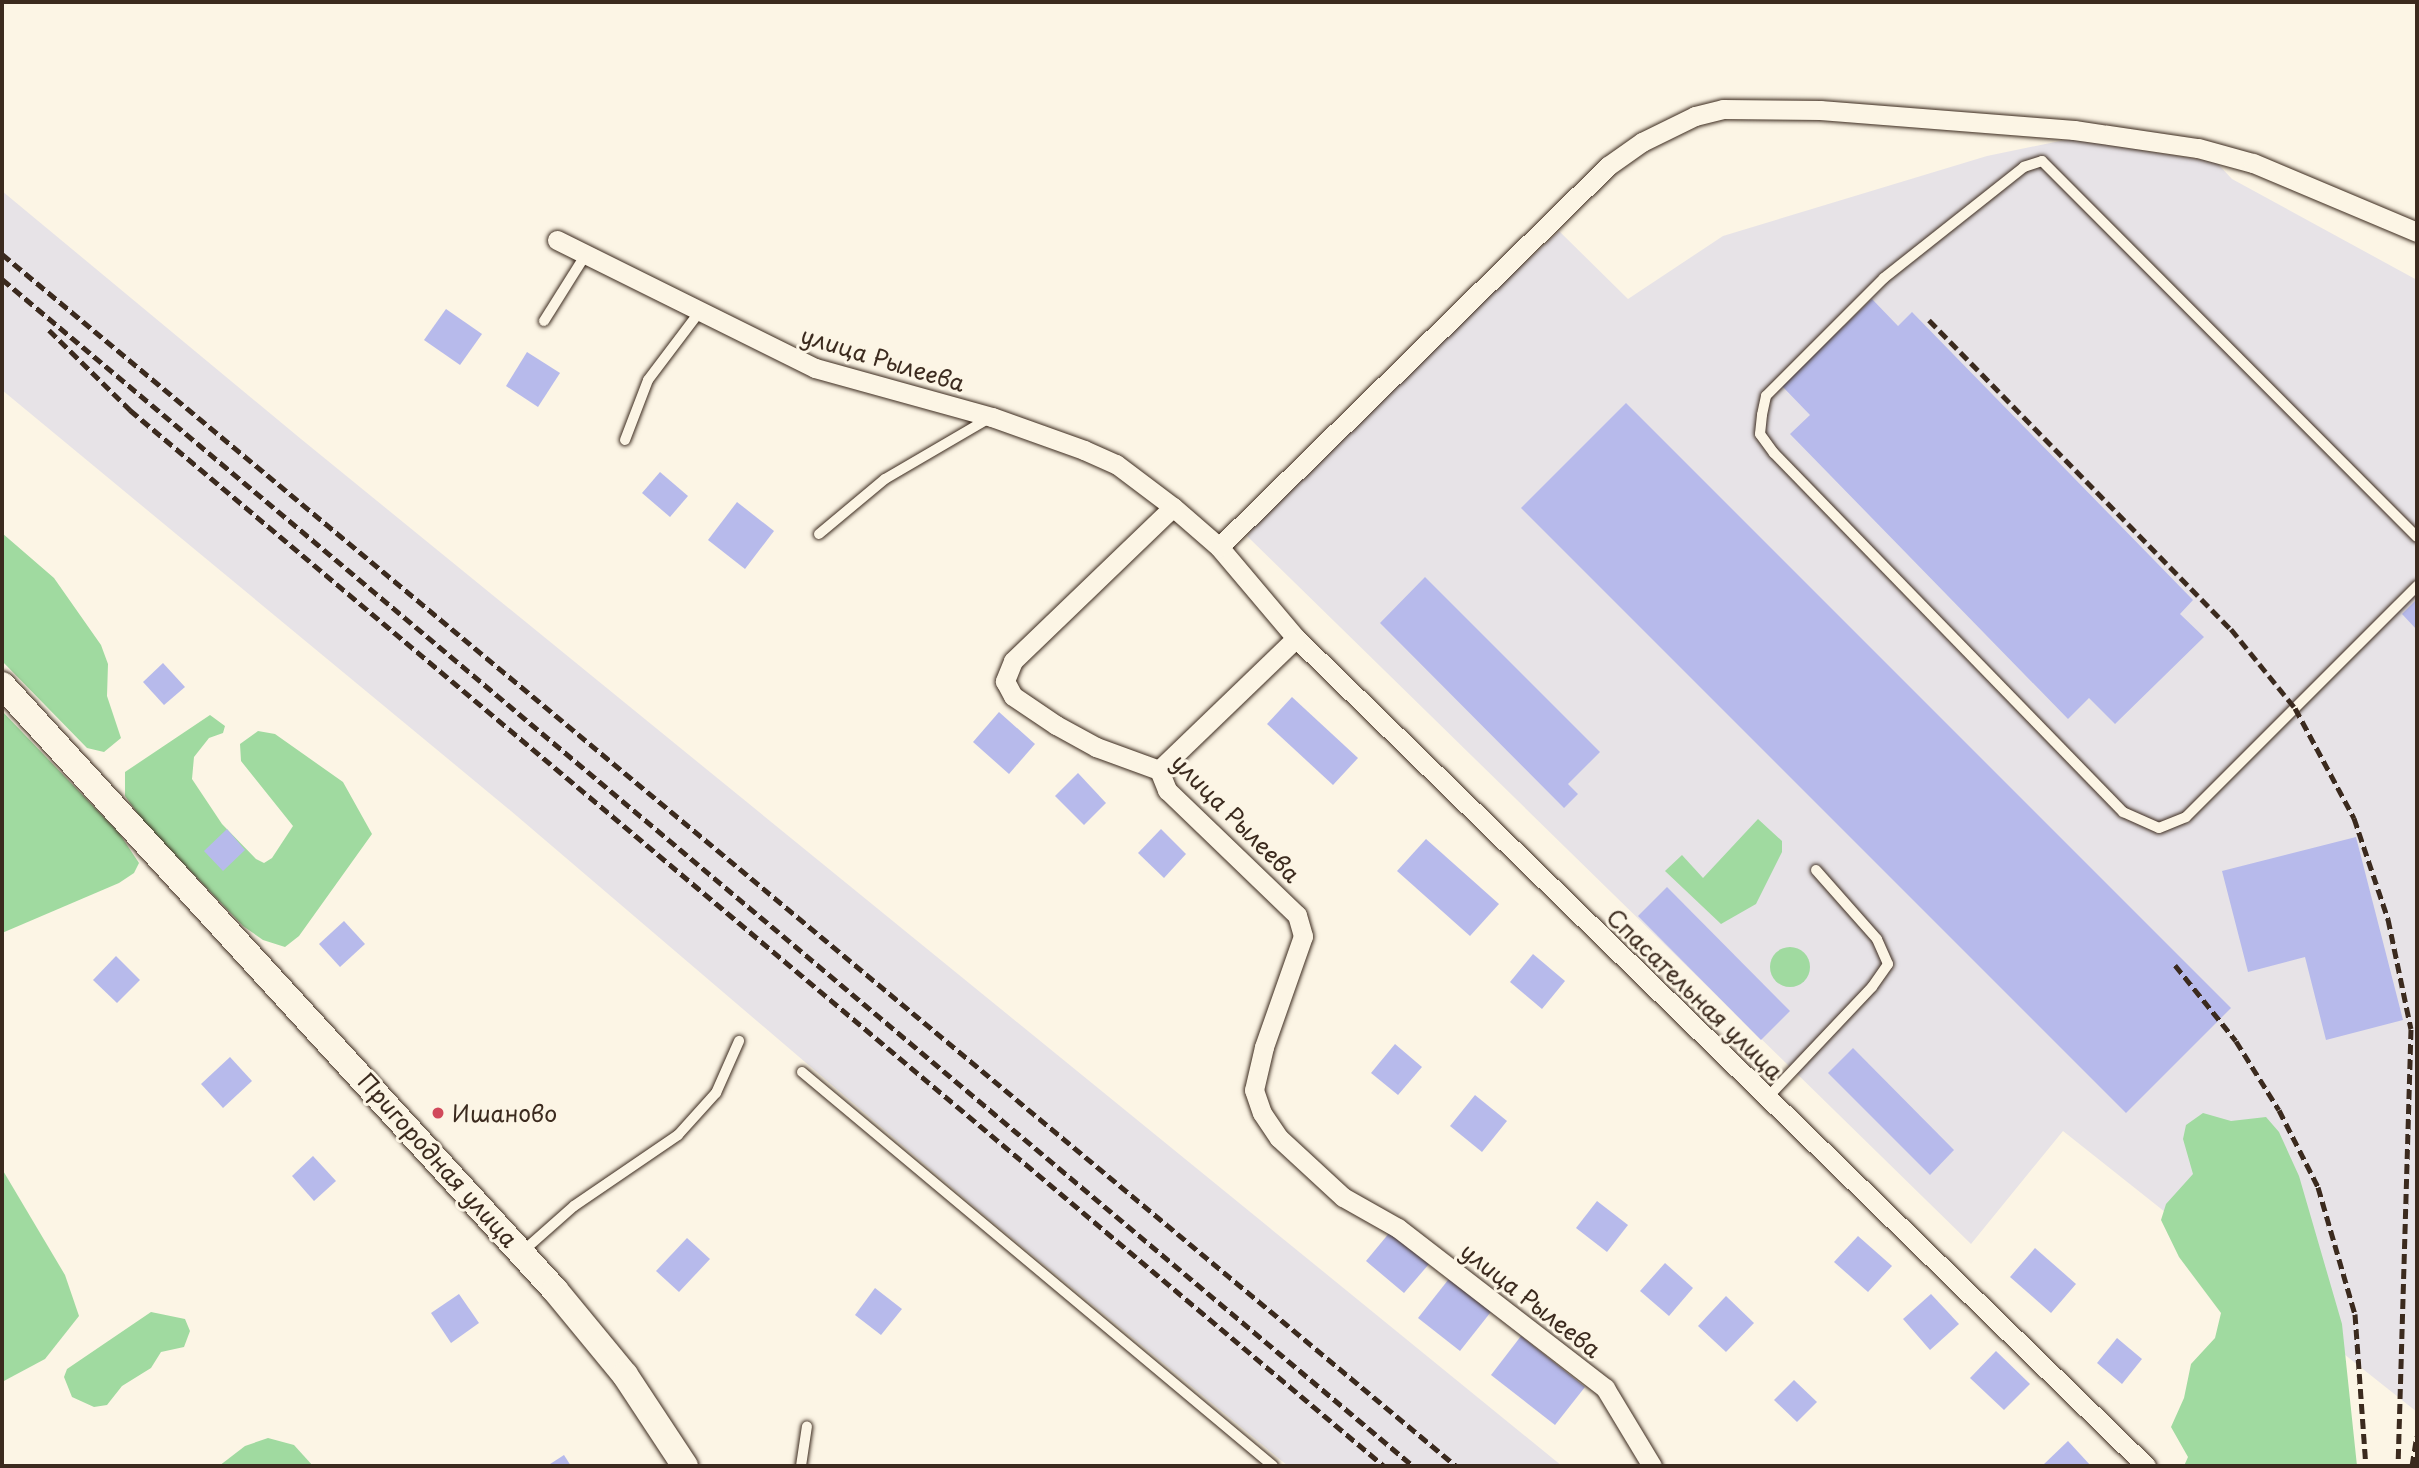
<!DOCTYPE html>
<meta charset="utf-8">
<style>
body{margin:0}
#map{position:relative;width:2419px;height:1468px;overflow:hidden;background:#fcf5e5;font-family:"Playpen Sans",sans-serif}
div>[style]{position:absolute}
.built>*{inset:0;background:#e7e3e7}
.green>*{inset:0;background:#a0daa0}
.round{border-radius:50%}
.building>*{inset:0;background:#b7baeb}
.roads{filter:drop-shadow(0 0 2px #3b2a1e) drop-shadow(0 0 2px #3b2a1e)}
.service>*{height:10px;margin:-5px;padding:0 5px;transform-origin:5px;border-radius:5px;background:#fcf5e5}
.minor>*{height:19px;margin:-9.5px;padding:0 9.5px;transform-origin:9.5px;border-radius:9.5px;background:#fcf5e5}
.secondary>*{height:26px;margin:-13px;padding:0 13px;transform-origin:13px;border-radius:13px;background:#fcf5e5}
.rail>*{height:5px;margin-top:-2.5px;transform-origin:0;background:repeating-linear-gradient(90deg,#3b2a1e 0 10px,transparent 0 15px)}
.dots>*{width:19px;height:19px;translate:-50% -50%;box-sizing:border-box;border:4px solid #fcf5e5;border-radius:50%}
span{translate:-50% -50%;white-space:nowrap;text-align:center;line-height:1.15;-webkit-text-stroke:6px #fcf5e5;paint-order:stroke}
.street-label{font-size:23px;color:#3b2a1e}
.poi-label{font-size:23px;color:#3b2a1e}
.left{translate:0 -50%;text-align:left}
.frame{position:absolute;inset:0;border:4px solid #3b2a1e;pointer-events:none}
</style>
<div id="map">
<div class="built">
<i style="clip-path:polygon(2070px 139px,2216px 162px,2232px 179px,2417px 280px,2417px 1412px,2063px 1131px,1971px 1244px,1247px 536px,1265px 510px,1371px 405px,1559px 231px,1628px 299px,1723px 236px,1987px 156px)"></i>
<i style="clip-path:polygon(2px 191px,301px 439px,1562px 1466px,1288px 1466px,990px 1220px,511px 811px,2px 390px)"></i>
</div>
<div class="green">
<i style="clip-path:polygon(2px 533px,54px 578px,101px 645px,108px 664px,107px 696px,121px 738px,104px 752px,87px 748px,2px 661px)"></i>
<i style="clip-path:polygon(2px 711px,119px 833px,139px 863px,134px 873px,119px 883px,2px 933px)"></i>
<i style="clip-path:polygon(210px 715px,225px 726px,223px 733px,209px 738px,194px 757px,192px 779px,222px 824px,256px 859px,264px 863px,272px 858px,293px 826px,241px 761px,240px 744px,258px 731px,275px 734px,343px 782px,372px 834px,299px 936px,285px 947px,263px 940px,243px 926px,144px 822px,125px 796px,125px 772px)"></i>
<i style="clip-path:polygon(1758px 819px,1782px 841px,1782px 852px,1756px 904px,1721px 924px,1665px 871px,1682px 855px,1703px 878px)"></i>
<i class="round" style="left:1770px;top:947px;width:40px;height:40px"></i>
<i style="clip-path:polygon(2203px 1113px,2231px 1121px,2266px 1117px,2279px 1132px,2299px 1176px,2342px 1324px,2357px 1466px,2184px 1466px,2188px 1457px,2171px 1427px,2184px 1398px,2191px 1364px,2215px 1338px,2221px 1313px,2179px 1257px,2161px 1220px,2166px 1204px,2193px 1174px,2183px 1139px,2186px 1125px)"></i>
<i style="clip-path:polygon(2px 1169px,65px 1275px,79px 1316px,45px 1359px,2px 1382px)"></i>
<i style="clip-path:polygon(151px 1312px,185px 1319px,190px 1331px,184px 1347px,161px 1352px,151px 1368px,122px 1386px,107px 1405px,94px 1407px,72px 1397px,64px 1377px,67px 1369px)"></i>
<i style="clip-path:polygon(268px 1438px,294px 1445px,313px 1466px,219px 1466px,245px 1446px)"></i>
</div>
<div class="building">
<i style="clip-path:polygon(1872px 299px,1898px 326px,1912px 312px,2193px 600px,2180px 614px,2204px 637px,2115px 724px,2089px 698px,2068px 719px,1790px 434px,1810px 415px,1782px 386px)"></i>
<i style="clip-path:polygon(446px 309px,482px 334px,460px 365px,424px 340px)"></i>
<i style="clip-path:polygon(527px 352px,560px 373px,538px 407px,506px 386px)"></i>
<i style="clip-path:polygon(1626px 403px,2231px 1008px,2126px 1113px,1521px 508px)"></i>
<i style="clip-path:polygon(660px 472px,688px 496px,670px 517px,642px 493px)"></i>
<i style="clip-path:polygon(737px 502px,774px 531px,745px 569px,708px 540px)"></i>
<i style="clip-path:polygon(1425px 577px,1600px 752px,1568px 784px,1578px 794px,1564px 808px,1380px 623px)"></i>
<i style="clip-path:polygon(2417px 599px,2417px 630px,2402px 614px)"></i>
<i style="clip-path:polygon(163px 663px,185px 687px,164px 705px,143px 682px)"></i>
<i style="clip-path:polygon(1292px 697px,1358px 758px,1333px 785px,1267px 724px)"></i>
<i style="clip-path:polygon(999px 712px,1035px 744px,1009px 774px,973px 742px)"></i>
<i style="clip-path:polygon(1078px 773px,1106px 803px,1084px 825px,1055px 796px)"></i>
<i style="clip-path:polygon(227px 829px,245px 850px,223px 871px,204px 851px)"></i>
<i style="clip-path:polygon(1161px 829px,1186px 854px,1164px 878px,1138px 853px)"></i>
<i style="clip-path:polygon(2356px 837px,2403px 1020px,2326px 1040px,2305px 957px,2248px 972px,2222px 871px)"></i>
<i style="clip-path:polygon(1426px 839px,1499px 904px,1470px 936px,1397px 871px)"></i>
<i style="clip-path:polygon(1667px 887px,1790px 1011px,1761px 1040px,1638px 916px)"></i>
<i style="clip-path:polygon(344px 921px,365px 944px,340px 967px,319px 944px)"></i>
<i style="clip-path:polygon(1533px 954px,1565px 981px,1542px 1009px,1510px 982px)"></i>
<i style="clip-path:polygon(116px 956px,140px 980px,117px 1003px,93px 980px)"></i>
<i style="clip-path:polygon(1395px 1044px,1422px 1067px,1398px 1095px,1371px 1073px)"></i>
<i style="clip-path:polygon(1853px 1048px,1954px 1150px,1930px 1175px,1828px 1073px)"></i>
<i style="clip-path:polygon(230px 1057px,252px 1081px,223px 1108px,201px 1084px)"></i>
<i style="clip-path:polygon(1475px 1095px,1507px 1121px,1482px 1152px,1450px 1126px)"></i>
<i style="clip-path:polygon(313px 1156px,336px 1181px,314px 1201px,292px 1176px)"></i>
<i style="clip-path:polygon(1597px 1201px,1628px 1225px,1607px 1252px,1576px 1228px)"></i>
<i style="clip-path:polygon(1390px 1232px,1429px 1264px,1404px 1293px,1366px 1261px)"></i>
<i style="clip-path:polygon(1858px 1236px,1892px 1266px,1868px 1292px,1834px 1262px)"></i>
<i style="clip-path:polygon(687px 1238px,710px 1259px,679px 1292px,656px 1271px)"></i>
<i style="clip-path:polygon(2035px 1248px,2076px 1284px,2051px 1313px,2010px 1277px)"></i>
<i style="clip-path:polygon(1665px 1263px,1693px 1288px,1669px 1316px,1640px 1291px)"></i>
<i style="clip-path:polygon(1452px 1275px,1494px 1308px,1460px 1351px,1418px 1318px)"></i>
<i style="clip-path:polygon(875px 1288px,902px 1309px,881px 1335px,855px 1315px)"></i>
<i style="clip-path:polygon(459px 1294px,479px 1323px,451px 1343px,431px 1313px)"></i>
<i style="clip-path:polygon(1931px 1294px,1959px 1324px,1930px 1350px,1903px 1319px)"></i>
<i style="clip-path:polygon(1726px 1296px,1754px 1323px,1726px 1352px,1698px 1326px)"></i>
<i style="clip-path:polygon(1521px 1336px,1585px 1387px,1555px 1425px,1491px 1375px)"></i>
<i style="clip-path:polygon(2117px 1338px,2142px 1359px,2122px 1384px,2097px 1363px)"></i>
<i style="clip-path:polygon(1996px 1351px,2030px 1384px,2004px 1410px,1970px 1378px)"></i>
<i style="clip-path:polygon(1794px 1380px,1817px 1402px,1797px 1422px,1774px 1400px)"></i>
<i style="clip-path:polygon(2068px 1441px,2091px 1466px,2042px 1466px)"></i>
<i style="clip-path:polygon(564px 1455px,571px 1466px,547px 1466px)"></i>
</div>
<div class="roads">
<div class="service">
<i style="left:544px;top:321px;width:79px;rotate:-57.9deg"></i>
<i style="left:625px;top:440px;width:64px;rotate:-69deg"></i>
<i style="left:648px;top:380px;width:83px;rotate:-52.9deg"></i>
<i style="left:819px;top:534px;width:86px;rotate:-39.8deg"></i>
<i style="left:885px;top:479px;width:123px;rotate:-30.3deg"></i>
<i style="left:2417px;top:537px;width:531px;rotate:-134.92deg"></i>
<i style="left:2042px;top:161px;width:19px;rotate:162deg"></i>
<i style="left:2024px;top:167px;width:179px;rotate:141.6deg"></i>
<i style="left:1884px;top:278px;width:167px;rotate:135deg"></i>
<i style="left:1766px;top:396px;width:19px;rotate:102deg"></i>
<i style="left:1762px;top:415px;width:19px;rotate:96deg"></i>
<i style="left:1760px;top:434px;width:24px;rotate:54deg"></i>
<i style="left:1774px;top:453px;width:501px;rotate:45.81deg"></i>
<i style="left:2123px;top:812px;width:39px;rotate:24deg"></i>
<i style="left:2159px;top:828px;width:29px;rotate:-22deg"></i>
<i style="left:2186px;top:817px;width:327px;rotate:-45deg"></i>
<i style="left:802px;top:1072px;width:614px;rotate:39.91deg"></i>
<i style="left:1767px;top:1098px;width:153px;rotate:-46.6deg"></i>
<i style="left:1872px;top:987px;width:28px;rotate:-55deg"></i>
<i style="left:1888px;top:964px;width:27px;rotate:-114deg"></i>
<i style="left:1877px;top:939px;width:92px;rotate:-131.5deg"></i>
<i style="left:522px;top:1252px;width:69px;rotate:-41.5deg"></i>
<i style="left:574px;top:1206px;width:126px;rotate:-34.3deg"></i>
<i style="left:678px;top:1135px;width:57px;rotate:-47.9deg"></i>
<i style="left:716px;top:1093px;width:57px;rotate:-66.1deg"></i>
<i style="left:801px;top:1466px;width:40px;rotate:-81.5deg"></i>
</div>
<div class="minor">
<i style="left:557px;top:240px;width:288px;rotate:26.4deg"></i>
<i style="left:815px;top:368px;width:184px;rotate:15.5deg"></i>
<i style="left:992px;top:417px;width:98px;rotate:19.7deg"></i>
<i style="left:1084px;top:450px;width:35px;rotate:24deg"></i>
<i style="left:1116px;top:464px;width:71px;rotate:37deg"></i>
<i style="left:1173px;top:507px;width:222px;rotate:136.1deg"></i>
<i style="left:1013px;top:661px;width:22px;rotate:112deg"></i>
<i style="left:1005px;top:681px;width:17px;rotate:62deg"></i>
<i style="left:1013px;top:696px;width:52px;rotate:34deg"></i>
<i style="left:1056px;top:725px;width:46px;rotate:28.8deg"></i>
<i style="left:1096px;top:747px;width:67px;rotate:20.1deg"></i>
<i style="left:1159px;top:770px;width:22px;rotate:68deg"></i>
<i style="left:1167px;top:790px;width:180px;rotate:43.9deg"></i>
<i style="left:1297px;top:915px;width:22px;rotate:74deg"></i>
<i style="left:1303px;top:936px;width:118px;rotate:109.4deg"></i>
<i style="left:1264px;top:1047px;width:44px;rotate:103.1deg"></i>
<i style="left:1254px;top:1090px;width:24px;rotate:71deg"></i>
<i style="left:1262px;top:1113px;width:30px;rotate:56deg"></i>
<i style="left:1279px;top:1138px;width:87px;rotate:42.7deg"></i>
<i style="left:1343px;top:1197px;width:63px;rotate:29.4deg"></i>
<i style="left:1398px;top:1228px;width:262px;rotate:37.7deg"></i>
<i style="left:1605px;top:1388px;width:91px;rotate:58.9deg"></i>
<i style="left:1173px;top:507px;width:61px;rotate:41deg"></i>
<i style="left:1219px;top:547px;width:119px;rotate:49.8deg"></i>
<i style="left:1296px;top:638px;width:1187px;rotate:44.25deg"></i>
<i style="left:1219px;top:547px;width:545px;rotate:-44.4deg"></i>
<i style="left:1608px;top:166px;width:42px;rotate:-35.2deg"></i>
<i style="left:1642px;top:142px;width:59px;rotate:-26.1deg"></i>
<i style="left:1695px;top:116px;width:29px;rotate:-14deg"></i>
<i style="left:1723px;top:109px;width:97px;rotate:0.6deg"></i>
<i style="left:1820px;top:110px;width:255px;rotate:4.5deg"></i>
<i style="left:2074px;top:130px;width:125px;rotate:8.3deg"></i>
<i style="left:2198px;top:148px;width:57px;rotate:15.3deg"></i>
<i style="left:2253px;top:163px;width:178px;rotate:22.8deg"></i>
<i style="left:1159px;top:770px;width:190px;rotate:-43.9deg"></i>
</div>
<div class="secondary">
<i style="left:2px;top:685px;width:820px;rotate:47.57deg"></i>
<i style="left:555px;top:1290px;width:110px;rotate:50.5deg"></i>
<i style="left:625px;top:1375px;width:109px;rotate:56.6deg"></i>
</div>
</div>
<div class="rail">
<i style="left:2px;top:254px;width:1893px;rotate:39.81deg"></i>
<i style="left:2px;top:279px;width:1844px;rotate:40.07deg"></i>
<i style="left:1929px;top:320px;width:432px;rotate:45.7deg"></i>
<i style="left:2231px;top:629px;width:102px;rotate:51deg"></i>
<i style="left:2295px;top:708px;width:125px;rotate:61.8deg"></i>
<i style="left:2354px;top:818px;width:107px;rotate:71.4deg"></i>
<i style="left:2388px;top:919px;width:112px;rotate:78.2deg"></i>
<i style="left:2411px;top:1029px;width:437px;rotate:91.7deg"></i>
<i style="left:49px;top:330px;width:114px;rotate:44.6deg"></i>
<i style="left:130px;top:410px;width:1639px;rotate:40.1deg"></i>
<i style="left:2175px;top:965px;width:97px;rotate:51.2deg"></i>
<i style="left:2236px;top:1041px;width:81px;rotate:58.1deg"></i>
<i style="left:2279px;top:1110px;width:86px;rotate:63.1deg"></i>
<i style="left:2318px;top:1187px;width:132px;rotate:73.8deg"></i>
<i style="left:2355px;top:1314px;width:152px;rotate:85.9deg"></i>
<i style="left:2412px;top:1466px;width:30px;rotate:-81deg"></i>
</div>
<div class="dots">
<i style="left:438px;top:1113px;background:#d1495b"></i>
</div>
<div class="street-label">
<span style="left:883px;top:359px;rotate:17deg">улица Рылеева</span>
<span style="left:1236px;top:818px;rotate:45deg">улица Рылеева</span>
<span style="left:1695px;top:994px;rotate:44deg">Спасательная улица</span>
<span style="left:438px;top:1160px;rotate:48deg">Пригородная улица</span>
<span style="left:1531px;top:1300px;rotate:38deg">улица Рылеева</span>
</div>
<div class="poi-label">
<span class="left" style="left:452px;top:1113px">Ишаново</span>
</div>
<div class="frame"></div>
</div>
